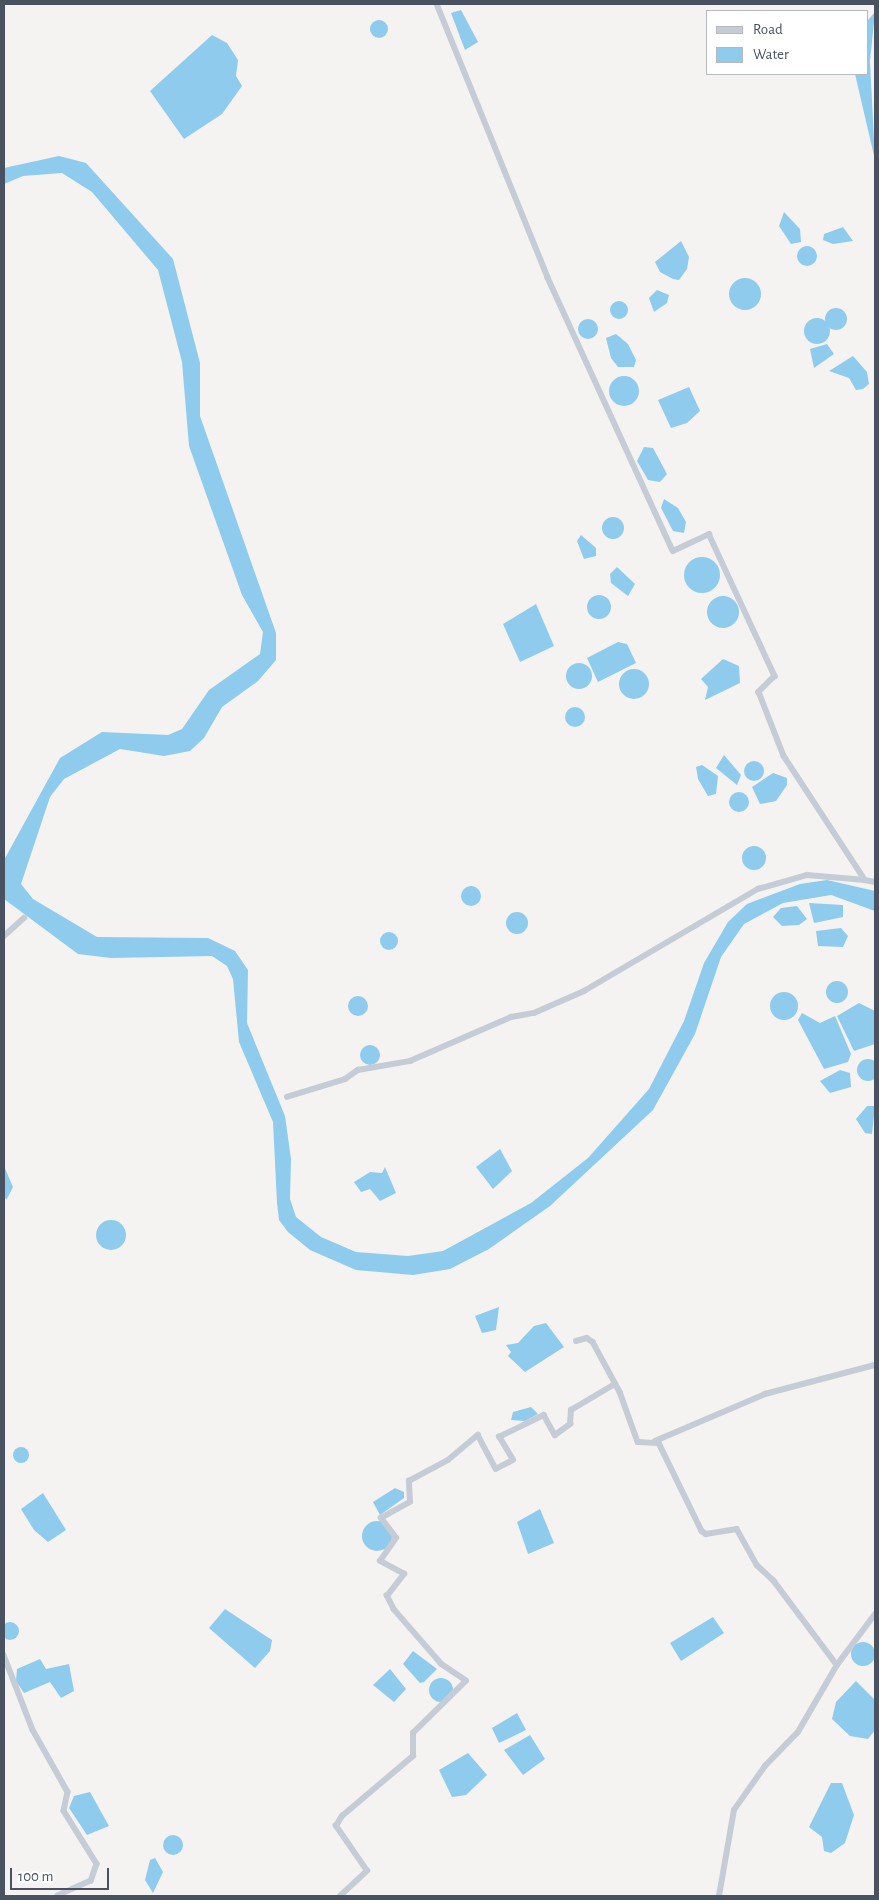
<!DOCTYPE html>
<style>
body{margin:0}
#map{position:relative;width:879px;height:1900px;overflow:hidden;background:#f4f3f2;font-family:"Alegreya Sans",sans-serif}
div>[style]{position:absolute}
.water>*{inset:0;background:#8fcbed}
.round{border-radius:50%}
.minor>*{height:5.5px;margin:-2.75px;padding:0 2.75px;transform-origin:2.75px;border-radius:2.75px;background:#c6ccd6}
span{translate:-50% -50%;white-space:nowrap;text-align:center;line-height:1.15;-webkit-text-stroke:5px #fff;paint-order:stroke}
.frame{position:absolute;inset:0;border:5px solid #495260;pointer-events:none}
.legend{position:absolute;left:706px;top:10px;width:162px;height:65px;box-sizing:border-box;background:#fff;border:1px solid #b6babf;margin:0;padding:6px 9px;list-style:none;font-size:15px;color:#495260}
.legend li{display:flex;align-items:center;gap:10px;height:25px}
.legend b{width:25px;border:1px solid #b6babf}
.scale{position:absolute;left:10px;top:1868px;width:99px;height:22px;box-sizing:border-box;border:2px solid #495260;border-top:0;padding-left:6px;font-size:15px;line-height:18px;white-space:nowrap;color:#495260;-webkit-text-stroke:4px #fff;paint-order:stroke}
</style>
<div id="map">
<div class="water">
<i style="clip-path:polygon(461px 10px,478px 42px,465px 50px,451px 13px)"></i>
<i style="clip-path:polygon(875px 12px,870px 61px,875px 160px,855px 74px,868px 74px,868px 20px)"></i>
<i class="round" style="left:370px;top:20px;width:18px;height:18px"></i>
<i style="clip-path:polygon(212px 35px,227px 43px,238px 60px,236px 76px,242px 86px,222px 114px,184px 139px,150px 91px)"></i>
<i style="clip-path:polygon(59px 156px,86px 163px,173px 259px,200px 363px,200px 416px,276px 633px,276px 660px,258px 681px,222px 707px,204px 738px,190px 751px,164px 756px,120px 749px,64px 779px,50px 797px,21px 884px,33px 899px,97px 937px,208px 938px,235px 951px,248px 970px,247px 1023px,285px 1116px,291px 1159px,290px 1199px,296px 1217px,321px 1237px,356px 1252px,408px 1256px,443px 1251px,531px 1203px,588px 1158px,649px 1089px,684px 1021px,704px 963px,728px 922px,747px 904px,800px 884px,827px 880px,875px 891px,875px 911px,831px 895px,783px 903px,744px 924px,721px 957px,695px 1034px,653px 1110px,550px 1206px,489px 1249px,450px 1269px,413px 1275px,356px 1270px,310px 1250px,288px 1232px,279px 1220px,277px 1203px,273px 1122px,239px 1042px,233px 979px,227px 966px,212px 956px,111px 958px,78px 954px,4px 899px,4px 860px,60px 758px,102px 732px,168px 735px,182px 729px,209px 690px,260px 654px,263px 632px,242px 595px,189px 446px,182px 362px,158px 270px,92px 192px,62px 173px,23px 176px,4px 184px,4px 168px)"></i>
<i style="clip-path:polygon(784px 212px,800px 229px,801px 242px,791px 244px,779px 226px)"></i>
<i style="clip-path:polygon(843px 227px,853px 241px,833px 244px,823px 240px,824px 234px)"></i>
<i style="clip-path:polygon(681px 241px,689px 257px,687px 269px,679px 280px,673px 279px,660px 272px,655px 262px)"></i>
<i class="round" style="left:797px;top:246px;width:20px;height:20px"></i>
<i class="round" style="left:729px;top:278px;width:32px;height:32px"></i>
<i style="clip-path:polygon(657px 290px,669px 295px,667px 303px,654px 312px,649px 298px)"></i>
<i class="round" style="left:610px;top:301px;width:18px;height:18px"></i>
<i class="round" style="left:825px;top:308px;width:22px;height:22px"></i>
<i class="round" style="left:804px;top:318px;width:26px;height:26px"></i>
<i class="round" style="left:578px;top:319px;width:20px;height:20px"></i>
<i style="clip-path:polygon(616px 334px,628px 344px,636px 360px,634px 367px,618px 367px,611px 358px,606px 338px)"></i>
<i style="clip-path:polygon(827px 344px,834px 354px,814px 368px,810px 349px)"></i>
<i style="clip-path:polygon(853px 356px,867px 372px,869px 384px,863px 389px,856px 390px,849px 378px,829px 371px)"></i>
<i class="round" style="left:609px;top:376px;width:30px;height:30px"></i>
<i style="clip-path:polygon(689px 387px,700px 411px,687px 423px,671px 428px,658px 400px)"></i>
<i style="clip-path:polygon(644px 447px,653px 448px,667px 474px,660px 482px,648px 480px,637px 461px)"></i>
<i style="clip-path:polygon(664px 499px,678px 508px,686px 522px,684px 533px,673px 531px,661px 508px)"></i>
<i class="round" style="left:602px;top:517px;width:22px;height:22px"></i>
<i style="clip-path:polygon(581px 535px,596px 548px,596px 556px,584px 559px,577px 541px)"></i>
<i class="round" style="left:684px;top:557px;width:36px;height:36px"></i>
<i style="clip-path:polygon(617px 567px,635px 584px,628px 596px,611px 583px,610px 574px)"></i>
<i class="round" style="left:587px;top:595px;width:24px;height:24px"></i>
<i class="round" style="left:707px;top:596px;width:32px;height:32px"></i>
<i style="clip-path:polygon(536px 604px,554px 646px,520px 662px,503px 624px)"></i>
<i style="clip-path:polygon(618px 642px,627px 644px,636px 663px,598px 682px,587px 658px)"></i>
<i style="clip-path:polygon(723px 659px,739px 666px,740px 683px,705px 700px,708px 687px,701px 679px)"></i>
<i class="round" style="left:566px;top:663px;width:26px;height:26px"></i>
<i class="round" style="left:619px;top:669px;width:30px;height:30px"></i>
<i class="round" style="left:565px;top:707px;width:20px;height:20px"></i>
<i style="clip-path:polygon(724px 755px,741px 775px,737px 785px,716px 768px)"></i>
<i class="round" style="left:744px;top:761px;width:20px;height:20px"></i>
<i style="clip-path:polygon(702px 765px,718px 776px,716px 794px,708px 796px,698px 779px,696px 767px)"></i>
<i style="clip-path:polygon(773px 773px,787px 778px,787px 785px,776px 801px,760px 804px,752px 787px)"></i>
<i class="round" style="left:729px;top:792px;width:20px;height:20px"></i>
<i class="round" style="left:742px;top:846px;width:24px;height:24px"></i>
<i class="round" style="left:461px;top:886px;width:20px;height:20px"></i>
<i style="clip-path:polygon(809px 903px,843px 905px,843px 917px,814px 923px)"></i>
<i style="clip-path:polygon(797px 906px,807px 919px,799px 925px,782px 926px,773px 917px,781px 908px)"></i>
<i class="round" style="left:506px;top:912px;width:22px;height:22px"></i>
<i style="clip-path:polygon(841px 928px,848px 936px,843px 947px,818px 946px,816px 931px)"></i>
<i class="round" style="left:380px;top:932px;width:18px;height:18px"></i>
<i class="round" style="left:826px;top:981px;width:22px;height:22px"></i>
<i class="round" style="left:770px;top:992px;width:28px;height:28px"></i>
<i class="round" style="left:348px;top:996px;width:20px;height:20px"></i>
<i style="clip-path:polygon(859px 1003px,875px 1011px,875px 1044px,854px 1051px,837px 1016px)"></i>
<i style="clip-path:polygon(802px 1013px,820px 1023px,835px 1016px,851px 1054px,848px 1062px,824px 1069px,798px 1020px)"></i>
<i class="round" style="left:360px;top:1045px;width:20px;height:20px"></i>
<i class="round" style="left:857px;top:1059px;width:22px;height:22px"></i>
<i style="clip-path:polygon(840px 1070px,850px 1073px,851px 1087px,830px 1093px,820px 1081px)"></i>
<i style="clip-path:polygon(867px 1106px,875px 1106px,872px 1134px,865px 1133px,856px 1119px)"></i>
<i style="clip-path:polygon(500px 1149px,512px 1171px,493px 1189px,476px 1167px)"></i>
<i style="clip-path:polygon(4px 1166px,13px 1187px,7px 1199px,4px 1198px)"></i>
<i style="clip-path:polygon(385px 1167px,396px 1193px,380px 1201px,370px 1189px,361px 1192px,354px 1182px,370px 1172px,382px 1173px)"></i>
<i class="round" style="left:96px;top:1220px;width:30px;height:30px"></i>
<i style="clip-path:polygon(499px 1307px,496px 1330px,482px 1333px,475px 1316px)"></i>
<i style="clip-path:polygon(546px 1323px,564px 1347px,525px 1372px,508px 1356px,511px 1352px,506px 1345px,518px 1343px,534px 1326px)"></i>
<i style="clip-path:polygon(531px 1407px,538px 1414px,525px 1421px,511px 1420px,513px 1412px)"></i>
<i class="round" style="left:13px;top:1447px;width:16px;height:16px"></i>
<i style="clip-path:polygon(395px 1488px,404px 1492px,404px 1498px,380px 1515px,373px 1502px)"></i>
<i style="clip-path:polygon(43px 1493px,66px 1530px,48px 1542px,34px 1530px,21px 1509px)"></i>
<i style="clip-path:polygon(540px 1509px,554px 1543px,528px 1554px,517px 1522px)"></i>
<i class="round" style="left:362px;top:1521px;width:30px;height:30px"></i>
<i style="clip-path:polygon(225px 1609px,272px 1640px,270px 1651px,255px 1668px,209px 1628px)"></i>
<i style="clip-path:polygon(713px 1617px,724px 1633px,681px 1661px,670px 1643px)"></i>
<i class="round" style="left:1px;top:1622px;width:18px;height:18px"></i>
<i class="round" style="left:851px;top:1642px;width:24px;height:24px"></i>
<i style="clip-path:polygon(413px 1651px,437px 1669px,424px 1682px,420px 1683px,403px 1664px)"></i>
<i style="clip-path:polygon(40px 1659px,46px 1669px,69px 1664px,74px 1691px,61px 1698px,50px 1682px,24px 1693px,16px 1681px,17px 1669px)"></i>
<i style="clip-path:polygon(390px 1669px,406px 1689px,394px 1702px,373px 1685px)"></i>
<i class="round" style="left:429px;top:1678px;width:24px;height:24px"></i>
<i style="clip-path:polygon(856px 1681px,875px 1700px,875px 1730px,868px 1739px,850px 1736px,832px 1719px,836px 1702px)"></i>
<i style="clip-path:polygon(517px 1713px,526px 1730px,499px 1743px,492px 1728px)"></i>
<i style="clip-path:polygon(530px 1735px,545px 1759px,523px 1775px,504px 1750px)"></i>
<i style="clip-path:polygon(468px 1753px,487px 1775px,466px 1795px,452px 1797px,439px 1770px)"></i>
<i style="clip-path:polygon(831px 1783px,842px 1783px,854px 1815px,845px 1843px,831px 1853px,824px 1851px,822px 1837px,809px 1827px)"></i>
<i style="clip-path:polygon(90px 1792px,109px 1826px,87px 1835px,69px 1808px,74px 1796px)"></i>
<i class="round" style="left:163px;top:1835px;width:20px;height:20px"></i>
<i style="clip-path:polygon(155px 1858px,163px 1872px,153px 1893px,145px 1880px,150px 1860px)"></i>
</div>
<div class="minor">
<i style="left:437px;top:4px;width:296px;rotate:67.9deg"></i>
<i style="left:548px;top:278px;width:300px;rotate:65.4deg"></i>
<i style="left:673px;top:551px;width:40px;rotate:-25deg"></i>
<i style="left:709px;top:534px;width:157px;rotate:65.1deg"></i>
<i style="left:775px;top:676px;width:23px;rotate:135deg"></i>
<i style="left:759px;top:692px;width:69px;rotate:68.7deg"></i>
<i style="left:784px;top:756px;width:148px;rotate:56.8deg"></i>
<i style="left:865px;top:880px;width:10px;rotate:11deg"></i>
<i style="left:4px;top:936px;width:27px;rotate:-42deg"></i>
<i style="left:287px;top:1097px;width:61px;rotate:-17.2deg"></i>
<i style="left:345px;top:1079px;width:16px;rotate:-35deg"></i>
<i style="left:358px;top:1070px;width:53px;rotate:-9.8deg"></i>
<i style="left:410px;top:1061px;width:110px;rotate:-23.5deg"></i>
<i style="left:511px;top:1017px;width:23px;rotate:-10deg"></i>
<i style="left:534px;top:1013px;width:55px;rotate:-23.7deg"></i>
<i style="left:584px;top:991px;width:202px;rotate:-30.4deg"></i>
<i style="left:758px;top:889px;width:51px;rotate:-15.9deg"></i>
<i style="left:807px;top:875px;width:58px;rotate:4.9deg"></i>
<i style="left:576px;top:1341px;width:11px;rotate:-15deg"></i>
<i style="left:587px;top:1338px;width:7px;rotate:34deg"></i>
<i style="left:593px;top:1342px;width:57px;rotate:61.6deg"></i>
<i style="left:620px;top:1392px;width:53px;rotate:70.2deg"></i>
<i style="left:638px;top:1442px;width:21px;rotate:3deg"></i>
<i style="left:659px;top:1443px;width:98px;rotate:64deg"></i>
<i style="left:702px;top:1531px;width:5px;rotate:37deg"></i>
<i style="left:706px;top:1534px;width:31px;rotate:-9deg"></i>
<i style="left:737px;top:1529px;width:41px;rotate:60.9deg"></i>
<i style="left:757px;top:1565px;width:23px;rotate:43deg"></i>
<i style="left:774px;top:1581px;width:105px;rotate:53.1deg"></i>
<i style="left:655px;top:1441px;width:120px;rotate:-23.1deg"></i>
<i style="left:765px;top:1394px;width:114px;rotate:-14.8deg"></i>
<i style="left:4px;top:1655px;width:80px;rotate:68.9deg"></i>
<i style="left:33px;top:1730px;width:71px;rotate:60.6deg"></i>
<i style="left:68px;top:1792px;width:19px;rotate:102deg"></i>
<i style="left:64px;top:1811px;width:62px;rotate:58.1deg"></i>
<i style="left:97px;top:1864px;width:18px;rotate:109deg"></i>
<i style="left:91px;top:1881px;width:36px;rotate:156deg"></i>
<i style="left:340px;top:1896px;width:37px;rotate:-43deg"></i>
<i style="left:367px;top:1871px;width:55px;rotate:-124.6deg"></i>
<i style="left:336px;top:1826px;width:12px;rotate:-59deg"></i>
<i style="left:342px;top:1816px;width:93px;rotate:-40.2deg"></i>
<i style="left:413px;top:1756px;width:23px;rotate:-90deg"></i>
<i style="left:413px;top:1733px;width:74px;rotate:-44.5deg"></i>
<i style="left:466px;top:1681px;width:30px;rotate:-146deg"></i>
<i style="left:441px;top:1664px;width:72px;rotate:-131deg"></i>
<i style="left:394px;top:1610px;width:16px;rotate:-117deg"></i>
<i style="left:387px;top:1596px;width:28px;rotate:-52deg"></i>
<i style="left:404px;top:1574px;width:27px;rotate:-152deg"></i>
<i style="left:380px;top:1561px;width:28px;rotate:-55deg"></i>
<i style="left:396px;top:1538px;width:25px;rotate:-127deg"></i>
<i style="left:381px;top:1518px;width:33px;rotate:-29deg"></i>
<i style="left:410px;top:1502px;width:21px;rotate:-93deg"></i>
<i style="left:409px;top:1481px;width:44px;rotate:-28.3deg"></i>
<i style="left:448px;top:1460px;width:39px;rotate:-40deg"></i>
<i style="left:478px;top:1435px;width:38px;rotate:62deg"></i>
<i style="left:496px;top:1469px;width:19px;rotate:-28deg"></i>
<i style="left:513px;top:1460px;width:27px;rotate:-121deg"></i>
<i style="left:499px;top:1437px;width:50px;rotate:-26.1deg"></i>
<i style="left:544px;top:1415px;width:23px;rotate:61deg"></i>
<i style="left:555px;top:1435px;width:19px;rotate:-36deg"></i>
<i style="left:570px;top:1424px;width:14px;rotate:-86deg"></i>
<i style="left:571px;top:1410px;width:51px;rotate:-30.6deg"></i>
<i style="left:719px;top:1896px;width:87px;rotate:-80.1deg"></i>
<i style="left:734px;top:1810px;width:54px;rotate:-54.8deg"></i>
<i style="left:765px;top:1766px;width:47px;rotate:-45.9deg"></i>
<i style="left:798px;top:1732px;width:78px;rotate:-59.8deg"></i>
<i style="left:837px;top:1665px;width:64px;rotate:-53.3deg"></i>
</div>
<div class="frame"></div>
<ul class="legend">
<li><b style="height:6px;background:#c6ccd6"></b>Road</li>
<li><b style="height:14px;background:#8fcbed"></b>Water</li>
</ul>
<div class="scale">100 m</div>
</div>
